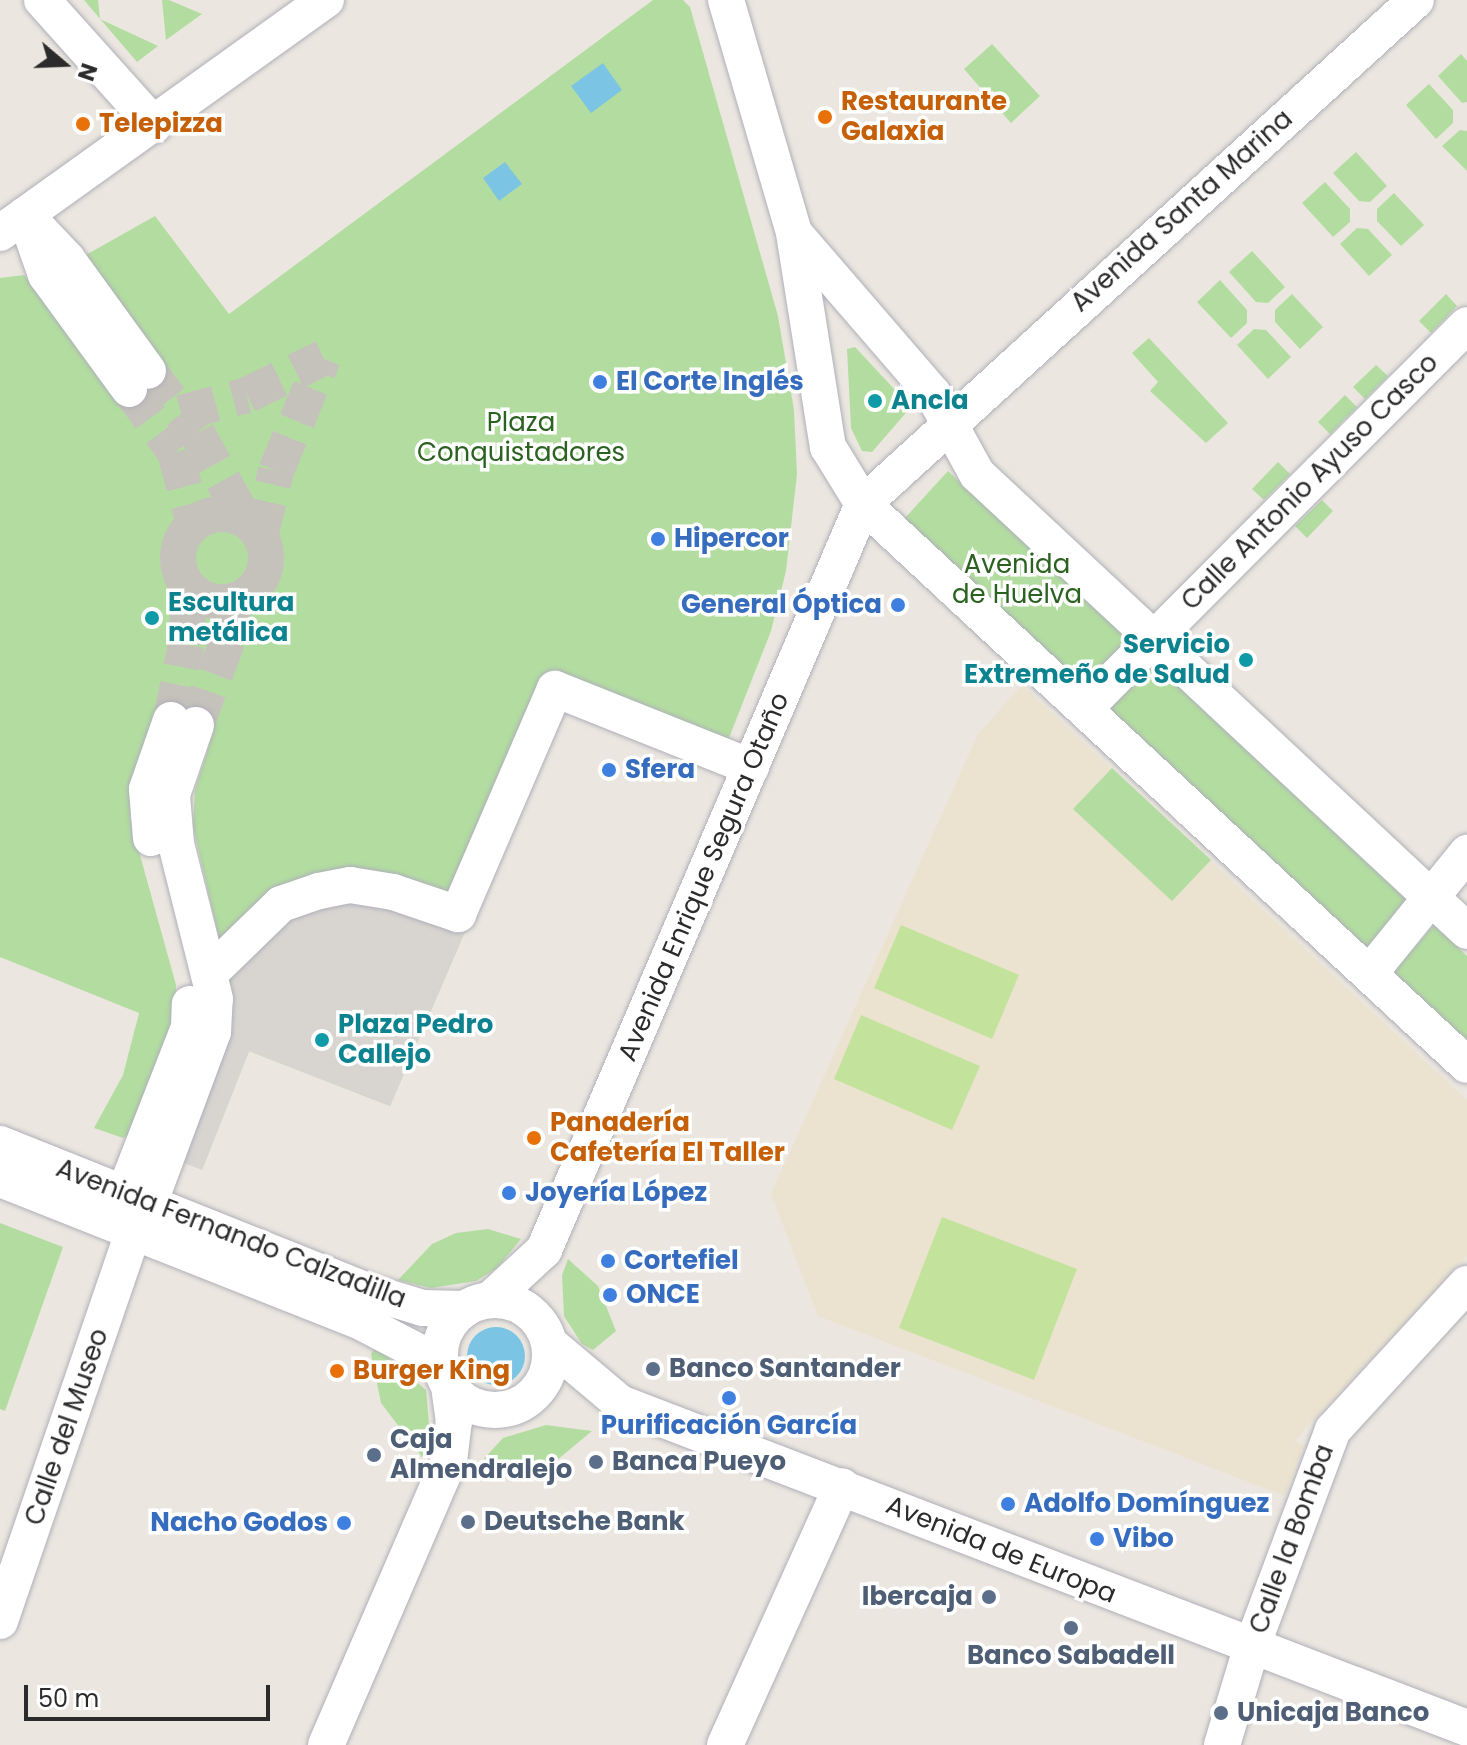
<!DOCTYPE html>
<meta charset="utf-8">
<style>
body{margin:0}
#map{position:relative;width:1467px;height:1745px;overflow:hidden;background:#ebe6df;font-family:Poppins,sans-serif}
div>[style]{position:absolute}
.education>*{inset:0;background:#ebe3d0}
.green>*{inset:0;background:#b3dda0}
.pitch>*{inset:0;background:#c3e39d}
.plaza>*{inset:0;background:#d8d5d1}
.water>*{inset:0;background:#7cc4e3}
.round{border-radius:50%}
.minor-tunnel>*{height:36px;margin-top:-18px;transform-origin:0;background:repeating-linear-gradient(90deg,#c5c1bb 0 36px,transparent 0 54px)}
.minor-tunnel>.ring{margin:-18px;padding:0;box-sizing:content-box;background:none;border:36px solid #c5c1bb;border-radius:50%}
.roads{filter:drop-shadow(0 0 2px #afb0ba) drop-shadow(0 0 2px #afb0ba)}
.minor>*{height:36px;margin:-18px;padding:0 18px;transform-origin:18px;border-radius:18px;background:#fff}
.minor>.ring{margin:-18px;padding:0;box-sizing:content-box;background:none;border:36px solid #fff;border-radius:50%}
.dots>*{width:22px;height:22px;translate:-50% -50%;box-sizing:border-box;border:4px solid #fff;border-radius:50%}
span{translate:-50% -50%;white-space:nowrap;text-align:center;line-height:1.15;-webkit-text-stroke:7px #fff;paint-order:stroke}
.food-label{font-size:26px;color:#c56008;font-weight:700}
.left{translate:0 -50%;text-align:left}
.street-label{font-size:26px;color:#2b2b2b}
.shop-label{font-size:26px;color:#366cbe;font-weight:700}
.right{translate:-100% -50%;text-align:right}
.culture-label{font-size:26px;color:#0d838f;font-weight:700}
.park-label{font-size:26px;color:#2c6221}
.service-label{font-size:26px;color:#4e5e75;font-weight:700}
.north{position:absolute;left:24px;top:24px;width:80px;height:80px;-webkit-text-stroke:6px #fff;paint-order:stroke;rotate:109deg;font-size:22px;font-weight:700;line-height:32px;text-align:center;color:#2b2b2b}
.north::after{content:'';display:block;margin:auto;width:28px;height:36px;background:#2b2b2b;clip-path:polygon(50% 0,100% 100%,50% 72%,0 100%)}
.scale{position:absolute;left:24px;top:1685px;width:246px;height:36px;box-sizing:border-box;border:4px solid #2b2b2b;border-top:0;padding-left:10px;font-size:24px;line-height:28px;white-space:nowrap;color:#2b2b2b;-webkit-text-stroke:6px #fff;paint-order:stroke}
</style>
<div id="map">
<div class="education">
<i style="clip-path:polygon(1022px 685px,1467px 1100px,1467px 1256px,1294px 1441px,1304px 1445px,1285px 1496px,818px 1316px,771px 1194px,978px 734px)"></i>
</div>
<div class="green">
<i style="clip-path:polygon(84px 0,98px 0,100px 19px,158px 46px,137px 62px)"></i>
<i style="clip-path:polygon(162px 0,169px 0,202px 14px,166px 40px)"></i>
<i style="clip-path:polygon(653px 0,683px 0,690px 7px,778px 316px,794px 410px,797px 474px,786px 571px,771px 631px,727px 743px,561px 708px,390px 1106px,249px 1051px,202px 1170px,230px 985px,193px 827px,195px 790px,214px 730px,188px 720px,133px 790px,130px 819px,176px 985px,175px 1022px,129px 1135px,123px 1138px,94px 1128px,123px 1075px,139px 1013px,0 957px,0 278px,24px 275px,129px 408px,171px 375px,84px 256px,155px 216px,229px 314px)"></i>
<i style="clip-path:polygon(992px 44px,1040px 96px,1011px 123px,964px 69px)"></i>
<i style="clip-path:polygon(1461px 54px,1467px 61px,1467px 102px,1462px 103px,1438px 76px)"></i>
<i style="clip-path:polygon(1429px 84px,1453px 110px,1453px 123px,1436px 139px,1406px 105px)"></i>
<i style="clip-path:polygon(1460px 130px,1467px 131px,1467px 171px,1442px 146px)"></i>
<i style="clip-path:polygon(1356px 152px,1387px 186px,1370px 202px,1359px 201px,1333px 173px)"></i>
<i style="clip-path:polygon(1325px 182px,1350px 209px,1350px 222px,1333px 237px,1302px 203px)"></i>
<i style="clip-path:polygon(1394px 193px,1424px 225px,1401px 246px,1377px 221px,1377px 209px)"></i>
<i style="clip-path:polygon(1357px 228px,1368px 229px,1392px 255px,1369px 276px,1340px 244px)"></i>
<i style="clip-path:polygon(1252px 251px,1285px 287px,1268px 303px,1256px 302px,1229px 272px)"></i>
<i style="clip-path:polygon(1220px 280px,1247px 310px,1247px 323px,1231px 338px,1197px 302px)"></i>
<i style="clip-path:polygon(1292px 294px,1323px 327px,1300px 349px,1275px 322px,1275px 310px)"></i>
<i style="clip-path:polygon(1446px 294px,1457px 306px,1431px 333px,1419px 321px)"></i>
<i style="clip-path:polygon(1254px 329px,1266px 330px,1291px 357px,1268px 379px,1237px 345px)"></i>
<i style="clip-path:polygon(1149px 338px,1228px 423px,1206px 443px,1150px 391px,1158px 382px,1132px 353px)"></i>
<i style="clip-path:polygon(855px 347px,911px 407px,872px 452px,862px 451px,851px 428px,847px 349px)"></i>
<i style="clip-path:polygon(1376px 365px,1388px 376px,1365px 399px,1353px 387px)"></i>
<i style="clip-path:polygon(1345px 395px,1357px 407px,1330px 434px,1318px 422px)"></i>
<i style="clip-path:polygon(1278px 462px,1290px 474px,1264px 500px,1252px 489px)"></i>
<i style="clip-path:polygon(948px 471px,1130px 641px,1086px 689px,904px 519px)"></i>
<i style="clip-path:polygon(1322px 500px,1333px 511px,1307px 538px,1295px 526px)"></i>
<i style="clip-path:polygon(1152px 662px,1410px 903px,1369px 949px,1107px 709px)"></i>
<i style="clip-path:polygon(1112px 768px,1211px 860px,1172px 901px,1073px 809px)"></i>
<i style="clip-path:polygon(1434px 925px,1467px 956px,1467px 1040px,1393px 972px)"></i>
<i style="clip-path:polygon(0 1223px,63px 1247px,5px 1411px,0 1409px)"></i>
<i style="clip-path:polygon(488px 1229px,521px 1239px,497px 1268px,476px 1281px,431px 1288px,398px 1280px,432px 1244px,456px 1233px)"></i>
<i style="clip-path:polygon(568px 1259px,598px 1286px,616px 1331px,593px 1350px,582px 1344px,564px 1316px,562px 1275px)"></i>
<i style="clip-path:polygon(376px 1347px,426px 1390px,430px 1436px,422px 1457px,381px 1403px,371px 1354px)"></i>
<i style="clip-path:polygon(546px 1425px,592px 1431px,545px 1470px,521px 1476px,471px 1473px,503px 1438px)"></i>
</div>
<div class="pitch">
<i style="clip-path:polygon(901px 925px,1019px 975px,992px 1039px,874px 988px)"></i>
<i style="clip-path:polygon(861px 1015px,980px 1066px,952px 1130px,834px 1079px)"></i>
<i style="clip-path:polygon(942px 1217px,1077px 1269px,1034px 1380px,899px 1328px)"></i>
</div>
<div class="plaza">
<i style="clip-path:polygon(359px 900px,466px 929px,390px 1106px,249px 1051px,202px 1170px,179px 1161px,234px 972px,285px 919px,306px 908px)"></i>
</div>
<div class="water">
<i style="clip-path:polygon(603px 63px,622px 90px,591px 113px,571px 86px)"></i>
<i style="clip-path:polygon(505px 162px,522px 184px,499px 201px,483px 178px)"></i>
<i class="round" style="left:467px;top:1327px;width:58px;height:58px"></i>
</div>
<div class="minor-tunnel">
<i style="left:148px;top:371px;width:79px;rotate:51.7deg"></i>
<i style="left:197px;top:433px;width:102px;rotate:61.2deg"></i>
<i style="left:129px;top:389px;width:78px;rotate:53.9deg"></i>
<i style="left:175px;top:452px;width:74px;rotate:75.2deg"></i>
<i style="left:181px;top:413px;width:68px;rotate:-15.3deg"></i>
<i style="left:247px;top:395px;width:85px;rotate:-26deg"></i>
<i class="ring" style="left:178px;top:514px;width:52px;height:52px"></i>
<i style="left:260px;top:537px;width:68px;rotate:-76.4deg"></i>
<i style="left:276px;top:471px;width:122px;rotate:-67.4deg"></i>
<i style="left:171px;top:720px;width:77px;rotate:-78.8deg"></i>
<i style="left:186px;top:644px;width:56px;rotate:-85.9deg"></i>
<i style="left:196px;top:725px;width:97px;rotate:-69.5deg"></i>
<i style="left:230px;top:634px;width:34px;rotate:-82deg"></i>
</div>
<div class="roads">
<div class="minor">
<i style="left:42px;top:0;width:168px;rotate:48.1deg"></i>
<i style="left:726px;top:0;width:243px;rotate:73.7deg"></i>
<i style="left:794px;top:233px;width:217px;rotate:81deg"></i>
<i style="left:828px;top:447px;width:67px;rotate:58.4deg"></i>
<i style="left:863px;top:504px;width:824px;rotate:42.89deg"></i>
<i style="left:25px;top:215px;width:64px;rotate:70.7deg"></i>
<i style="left:46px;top:275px;width:141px;rotate:53.9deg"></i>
<i style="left:34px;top:224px;width:48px;rotate:46.7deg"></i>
<i style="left:67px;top:259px;width:138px;rotate:54.1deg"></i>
<i style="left:0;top:233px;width:401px;rotate:-35.6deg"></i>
<i style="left:795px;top:234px;width:211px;rotate:49.2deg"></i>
<i style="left:933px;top:394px;width:91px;rotate:61.2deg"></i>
<i style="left:977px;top:474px;width:670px;rotate:43deg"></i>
<i style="left:1084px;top:709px;width:542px;rotate:-45.07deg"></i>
<i style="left:151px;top:838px;width:49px;rotate:-94.7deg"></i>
<i style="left:147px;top:789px;width:73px;rotate:-70.8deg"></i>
<i style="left:209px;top:974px;width:100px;rotate:-44.2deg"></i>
<i style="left:281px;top:904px;width:40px;rotate:-18.9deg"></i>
<i style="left:319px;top:891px;width:32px;rotate:-11deg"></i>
<i style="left:350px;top:885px;width:44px;rotate:9.2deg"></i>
<i style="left:393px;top:892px;width:69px;rotate:18.7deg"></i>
<i style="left:458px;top:914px;width:245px;rotate:-66.7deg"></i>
<i style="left:555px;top:689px;width:211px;rotate:21.7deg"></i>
<i style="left:1369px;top:974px;width:156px;rotate:-51deg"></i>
<i style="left:0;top:1144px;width:402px;rotate:21.8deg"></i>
<i style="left:373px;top:1293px;width:52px;rotate:16.7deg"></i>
<i style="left:423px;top:1308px;width:42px;rotate:1.4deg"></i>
<i style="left:0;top:1179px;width:391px;rotate:21.6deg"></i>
<i style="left:363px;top:1323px;width:87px;rotate:27.5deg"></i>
<i style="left:124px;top:1194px;width:179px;rotate:-68.7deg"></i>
<i style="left:189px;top:1027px;width:23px;rotate:-88deg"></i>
<i style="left:149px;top:1204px;width:184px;rotate:-69.6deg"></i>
<i style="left:213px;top:1032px;width:33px;rotate:-87deg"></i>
<i style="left:215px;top:999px;width:160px;rotate:-104.1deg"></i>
<i style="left:176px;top:844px;width:49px;rotate:-94.7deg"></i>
<i style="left:172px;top:795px;width:74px;rotate:-71.1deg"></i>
<i class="ring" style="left:440px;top:1300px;width:74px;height:74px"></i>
<i style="left:490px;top:1300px;width:74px;rotate:-42.8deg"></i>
<i style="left:544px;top:1250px;width:811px;rotate:-66.85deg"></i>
<i style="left:863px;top:504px;width:748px;rotate:-42.35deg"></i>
<i style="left:550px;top:1344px;width:92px;rotate:40.1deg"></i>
<i style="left:620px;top:1403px;width:907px;rotate:20.99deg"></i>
<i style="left:0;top:1621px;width:411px;rotate:-71.1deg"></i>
<i style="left:326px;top:1745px;width:309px;rotate:-66.6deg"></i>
<i style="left:449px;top:1461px;width:39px;rotate:-83deg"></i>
<i style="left:454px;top:1422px;width:35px;rotate:-98deg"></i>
<i style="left:725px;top:1745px;width:284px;rotate:-65.7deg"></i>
<i style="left:1222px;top:1745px;width:100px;rotate:-73.2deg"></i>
<i style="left:1251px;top:1649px;width:234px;rotate:-69.5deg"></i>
<i style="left:1333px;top:1430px;width:198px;rotate:-47.5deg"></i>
</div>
</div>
<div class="dots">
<i style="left:825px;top:117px;background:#e8710a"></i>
<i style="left:83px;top:124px;background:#e8710a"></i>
<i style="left:600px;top:382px;background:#3f7fe0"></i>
<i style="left:875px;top:401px;background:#0f9aa8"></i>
<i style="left:658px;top:539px;background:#3f7fe0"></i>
<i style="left:898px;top:605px;background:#3f7fe0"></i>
<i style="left:152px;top:618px;background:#0f9aa8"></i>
<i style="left:1246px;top:660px;background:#0f9aa8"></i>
<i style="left:609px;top:770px;background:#3f7fe0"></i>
<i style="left:322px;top:1040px;background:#0f9aa8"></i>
<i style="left:534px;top:1138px;background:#e8710a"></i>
<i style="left:509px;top:1193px;background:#3f7fe0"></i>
<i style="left:608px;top:1261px;background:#3f7fe0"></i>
<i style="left:610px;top:1295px;background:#3f7fe0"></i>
<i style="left:653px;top:1369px;background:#5c6f8a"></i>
<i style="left:337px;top:1371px;background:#e8710a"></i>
<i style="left:729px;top:1398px;background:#3f7fe0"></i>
<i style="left:374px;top:1455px;background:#5c6f8a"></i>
<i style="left:596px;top:1462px;background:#5c6f8a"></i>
<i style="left:1008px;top:1504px;background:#3f7fe0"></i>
<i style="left:468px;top:1522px;background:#5c6f8a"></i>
<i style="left:344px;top:1523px;background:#3f7fe0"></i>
<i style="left:1097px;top:1539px;background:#3f7fe0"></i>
<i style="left:989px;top:1597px;background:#5c6f8a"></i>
<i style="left:1071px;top:1628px;background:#5c6f8a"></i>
<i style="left:1221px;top:1713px;background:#5c6f8a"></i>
</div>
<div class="food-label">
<span class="left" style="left:841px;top:117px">Restaurante<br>Galaxia</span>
<span class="left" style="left:99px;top:124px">Telepizza</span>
<span class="left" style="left:550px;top:1138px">Panadería<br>Cafetería El Taller</span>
<span class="left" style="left:353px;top:1371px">Burger King</span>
</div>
<div class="street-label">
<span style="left:1182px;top:211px;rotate:-42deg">Avenida Santa Marina</span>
<span style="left:1310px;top:482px;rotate:-45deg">Calle Antonio Ayuso Casco</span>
<span style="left:704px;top:877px;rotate:-67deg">Avenida Enrique Segura Otaño</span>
<span style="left:231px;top:1234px;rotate:21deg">Avenida Fernando Calzadilla</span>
<span style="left:67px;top:1427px;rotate:-71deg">Calle del Museo</span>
<span style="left:1292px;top:1539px;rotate:-70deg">Calle la Bomba</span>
<span style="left:1001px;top:1550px;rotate:22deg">Avenida de Europa</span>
</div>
<div class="shop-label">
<span class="left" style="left:616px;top:382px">El Corte Inglés</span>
<span class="left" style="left:674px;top:539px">Hipercor</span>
<span class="right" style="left:882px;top:605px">General Óptica</span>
<span class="left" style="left:625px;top:770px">Sfera</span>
<span class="left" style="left:525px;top:1193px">Joyería López</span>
<span class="left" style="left:624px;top:1261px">Cortefiel</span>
<span class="left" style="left:626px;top:1295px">ONCE</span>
<span style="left:729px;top:1426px">Purificación García</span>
<span class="left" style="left:1024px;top:1504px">Adolfo Domínguez</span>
<span class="right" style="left:328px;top:1523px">Nacho Godos</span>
<span class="left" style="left:1113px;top:1539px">Vibo</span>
</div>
<div class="culture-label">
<span class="left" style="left:891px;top:401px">Ancla</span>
<span class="left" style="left:168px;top:618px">Escultura<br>metálica</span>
<span class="right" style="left:1230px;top:660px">Servicio<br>Extremeño de Salud</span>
<span class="left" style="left:338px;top:1040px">Plaza Pedro<br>Callejo</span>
</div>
<div class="park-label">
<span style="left:521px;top:438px">Plaza<br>Conquistadores</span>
<span style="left:1017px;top:580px">Avenida<br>de Huelva</span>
</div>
<div class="service-label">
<span class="left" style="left:669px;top:1369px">Banco Santander</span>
<span class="left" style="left:390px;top:1455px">Caja<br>Almendralejo</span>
<span class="left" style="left:612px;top:1462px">Banca Pueyo</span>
<span class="left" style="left:484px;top:1522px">Deutsche Bank</span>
<span class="right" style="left:973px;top:1597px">Ibercaja</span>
<span style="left:1071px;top:1656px">Banco Sabadell</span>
<span class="left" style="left:1237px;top:1713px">Unicaja Banco</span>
</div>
<div class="north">N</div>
<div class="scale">50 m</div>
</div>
